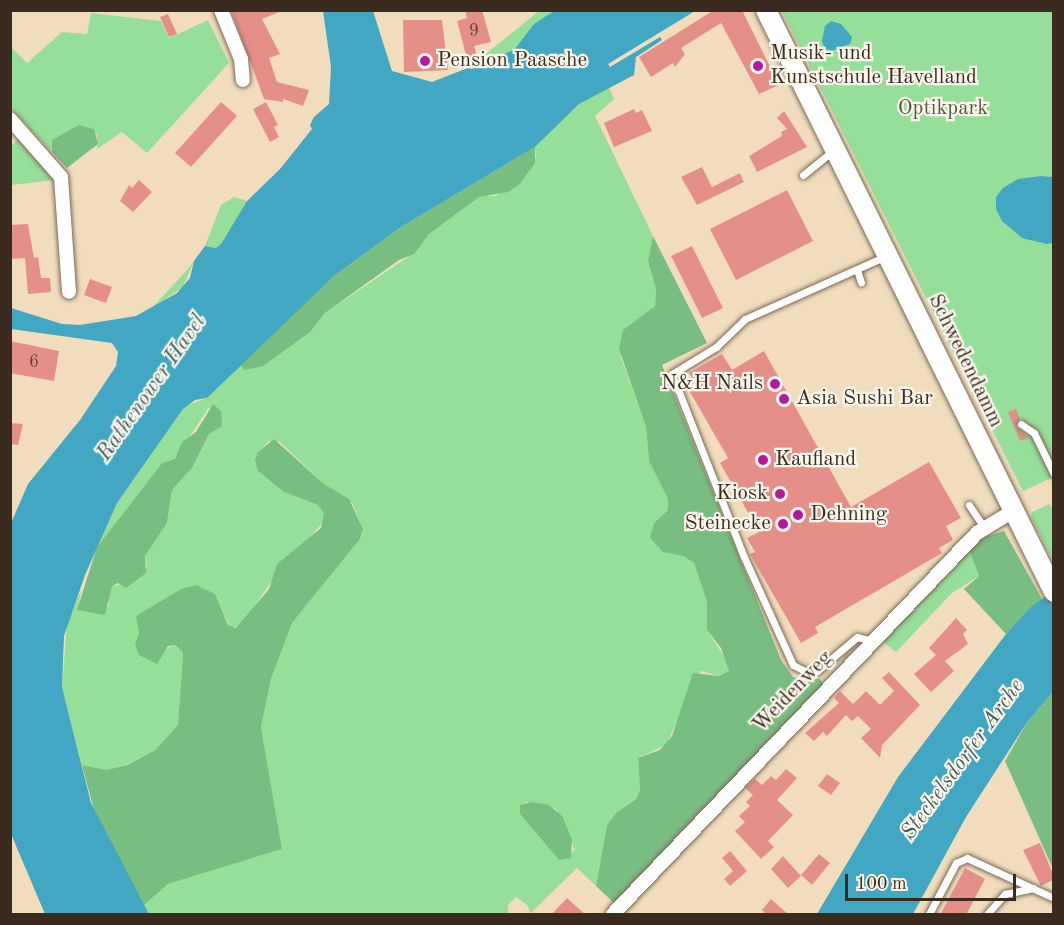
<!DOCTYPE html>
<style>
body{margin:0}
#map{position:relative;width:1064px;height:925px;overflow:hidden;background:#f1ddbc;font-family:"Old Standard TT",serif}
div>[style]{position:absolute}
.green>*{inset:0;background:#96df99}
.forest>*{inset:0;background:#78be81}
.water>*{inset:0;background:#41a7c2}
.building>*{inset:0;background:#e49089}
.roads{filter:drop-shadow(0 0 2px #7b6955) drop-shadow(0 0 2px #7b6955)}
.service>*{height:7px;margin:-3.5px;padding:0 3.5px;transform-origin:3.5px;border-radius:3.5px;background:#fff}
.minor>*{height:14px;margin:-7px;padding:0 7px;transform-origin:7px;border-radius:7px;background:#fff}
.secondary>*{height:20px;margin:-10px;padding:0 10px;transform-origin:10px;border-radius:10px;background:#fff}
.dots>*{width:16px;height:16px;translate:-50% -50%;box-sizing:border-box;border:3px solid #fbf7ec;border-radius:50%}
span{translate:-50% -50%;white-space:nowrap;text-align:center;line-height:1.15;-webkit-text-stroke:4.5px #fbf7ec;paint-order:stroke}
.number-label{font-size:18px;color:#654439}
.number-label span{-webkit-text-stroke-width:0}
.poi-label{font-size:21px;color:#3b2a1e}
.left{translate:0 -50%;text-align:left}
.right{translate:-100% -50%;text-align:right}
.park-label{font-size:21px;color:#52573d}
.street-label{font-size:21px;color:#3b2a1e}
.water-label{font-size:22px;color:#3d5c60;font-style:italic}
.frame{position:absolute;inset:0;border:12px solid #3b2a1e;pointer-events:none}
.scale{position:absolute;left:845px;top:874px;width:171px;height:27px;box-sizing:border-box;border:3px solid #3b2a1e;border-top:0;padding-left:8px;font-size:18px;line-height:21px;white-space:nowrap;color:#3b2a1e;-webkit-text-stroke:4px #fbf7ec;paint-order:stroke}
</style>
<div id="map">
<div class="green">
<i style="clip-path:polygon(539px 11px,554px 11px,534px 24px,514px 50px,469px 68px)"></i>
<i style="clip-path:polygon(782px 11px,1053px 11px,1053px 177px,1041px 176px,1047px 244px,1053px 243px,1053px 477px,1023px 491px)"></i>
<i style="clip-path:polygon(91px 13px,161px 21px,169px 38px,208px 20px,229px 63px,147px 153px,122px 132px,97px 149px,97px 134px,51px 148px,52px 152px,11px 108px,10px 46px,27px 63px,62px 32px,87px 34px)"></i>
<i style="clip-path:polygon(evenodd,609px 87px,614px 99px,595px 116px,653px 236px,648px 261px,656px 289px,655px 306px,620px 355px,646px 427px,649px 461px,668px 498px,668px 510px,654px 523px,694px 563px,707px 602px,707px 630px,727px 661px,729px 671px,719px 676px,701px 671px,666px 745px,638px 758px,640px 790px,636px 799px,616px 813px,607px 825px,596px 886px,577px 868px,530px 914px,528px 906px,516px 897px,508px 905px,508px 914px,149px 914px,144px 905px,168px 884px,282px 849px,261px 727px,271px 679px,292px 623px,360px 539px,363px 529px,352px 503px,324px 484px,280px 442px,269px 441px,258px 452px,284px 492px,318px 505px,324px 512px,324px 521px,271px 582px,240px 627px,230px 627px,217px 600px,196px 585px,181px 589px,137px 616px,139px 633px,135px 645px,166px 649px,174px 645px,183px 653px,178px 725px,155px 750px,119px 768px,107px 770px,82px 765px,62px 687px,67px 624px,81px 590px,78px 610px,109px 606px,108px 592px,112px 586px,122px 584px,147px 567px,145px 556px,167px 523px,172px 490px,192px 468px,209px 434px,222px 425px,209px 407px,175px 459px,162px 463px,97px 547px,117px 503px,185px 406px,207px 398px,240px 364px,245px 370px,310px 332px,325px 313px,408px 257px,429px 234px,479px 196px,496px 196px,536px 157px,535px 147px,579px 104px,609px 87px,527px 802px,556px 809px,575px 850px,559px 860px,520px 814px,520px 805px,527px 802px)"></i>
<i style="clip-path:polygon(18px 139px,48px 171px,54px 180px,11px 185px,11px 146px)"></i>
<i style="clip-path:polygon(234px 197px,247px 201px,221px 244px,216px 248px,205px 246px,221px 205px)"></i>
<i style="clip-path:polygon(194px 261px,183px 287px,152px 308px,188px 269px)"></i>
<i style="clip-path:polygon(1050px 504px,1053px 510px,1053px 561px,1031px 518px,1032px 512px)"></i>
<i style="clip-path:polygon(969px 550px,979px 576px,952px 593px,896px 652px,881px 640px)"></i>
</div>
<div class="forest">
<i style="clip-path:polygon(79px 125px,94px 129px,98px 144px,67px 168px,52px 152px,52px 140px)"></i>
<i style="clip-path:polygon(535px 147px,535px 163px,520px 184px,508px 192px,479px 197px,429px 234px,414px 254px,399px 260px,325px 313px,310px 332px,263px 366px,244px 370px,240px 364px,334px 276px,401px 227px)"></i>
<i style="clip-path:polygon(653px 236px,707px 343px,662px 365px,781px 660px,793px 677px,807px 682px,819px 678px,824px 684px,616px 905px,596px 886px,607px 825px,616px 813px,636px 799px,640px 790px,638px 758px,660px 750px,672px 736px,693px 673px,719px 676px,729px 671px,721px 648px,707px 630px,707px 602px,694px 563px,684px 556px,663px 552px,650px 538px,654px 523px,668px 510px,668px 499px,649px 461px,646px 427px,619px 349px,623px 330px,655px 306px,656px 289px,648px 261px)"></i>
<i style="clip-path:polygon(213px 404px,221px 411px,222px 426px,209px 434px,192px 468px,172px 490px,167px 523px,145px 556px,146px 573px,126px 588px,118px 583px,112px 586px,105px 615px,77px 610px,97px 547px,162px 463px,175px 459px,182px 442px,196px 432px)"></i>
<i style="clip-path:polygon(274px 439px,324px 484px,349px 499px,363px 529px,360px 539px,292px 623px,271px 679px,261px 727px,282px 849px,168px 884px,144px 905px,95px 814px,82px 765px,107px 770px,127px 765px,155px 750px,178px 725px,183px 653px,175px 645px,168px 646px,157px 664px,139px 655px,135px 645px,139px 633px,136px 616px,181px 589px,196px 585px,215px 594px,228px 625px,236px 628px,269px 589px,277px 564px,321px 528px,324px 513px,318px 505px,284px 492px,258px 471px,255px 460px,258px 452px)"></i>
<i style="clip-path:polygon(1004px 531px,1042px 599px,1006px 634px,964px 589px,979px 576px,969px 550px,984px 537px)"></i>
<i style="clip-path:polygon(1053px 692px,1053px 869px,1005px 761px,1028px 721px)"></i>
<i style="clip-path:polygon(531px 802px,549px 805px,562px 816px,572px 839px,571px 858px,559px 860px,520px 814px,520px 805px)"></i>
</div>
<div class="water">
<i style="clip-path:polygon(323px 11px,373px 11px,392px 71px,432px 82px,514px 50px,534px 24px,554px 11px,695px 11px,608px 64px,610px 67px,660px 37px,662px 40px,636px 57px,634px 75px,579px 104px,535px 147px,401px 227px,334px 276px,207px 398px,195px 400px,183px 409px,117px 503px,85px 575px,64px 636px,62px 687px,91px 803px,149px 914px,45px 914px,11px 834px,11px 523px,28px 484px,80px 420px,116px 366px,118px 352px,112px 343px,11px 329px,11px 308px,62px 324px,80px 325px,136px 316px,177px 293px,190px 278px,194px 261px,205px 246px,216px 248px,221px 244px,247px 201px,280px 169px,312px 129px,310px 125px,314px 117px,329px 104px,331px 67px)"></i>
<i style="clip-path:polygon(831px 21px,841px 24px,852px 37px,850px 44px,832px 51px,825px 49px,822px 41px,825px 26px)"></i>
<i style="clip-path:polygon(1041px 176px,1053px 177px,1053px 243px,1047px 244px,1022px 238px,1002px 221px,996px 209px,996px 197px,1003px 188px,1018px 179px)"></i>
<i style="clip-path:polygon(1053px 591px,1053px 692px,1028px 721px,966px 817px,913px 914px,817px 914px,898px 777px,1006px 634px,1032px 606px)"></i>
</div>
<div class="building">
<i style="clip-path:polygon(231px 10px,284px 10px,262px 19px,280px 54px,269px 58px,277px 82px,309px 90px,303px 106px,283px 99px,283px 102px,264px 99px)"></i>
<i style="clip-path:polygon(465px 10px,482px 10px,491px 42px,474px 46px,477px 56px,467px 59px,457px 21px,467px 18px)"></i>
<i style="clip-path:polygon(714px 10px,742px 10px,779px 85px,759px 94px,721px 23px,681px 48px,685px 54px,675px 67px,673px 63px,651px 77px,639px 57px)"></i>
<i style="clip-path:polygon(168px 14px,177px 34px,169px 37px,160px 17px)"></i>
<i style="clip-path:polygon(403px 20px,442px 20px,448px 70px,404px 72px)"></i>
<i style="clip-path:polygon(221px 102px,237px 116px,191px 167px,175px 153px)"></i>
<i style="clip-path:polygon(266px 102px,278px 125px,274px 127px,279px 137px,270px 142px,253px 109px)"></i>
<i style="clip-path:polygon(634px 109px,636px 113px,642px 110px,652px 131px,614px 147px,604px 123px)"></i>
<i style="clip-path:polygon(784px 111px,807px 147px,757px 172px,749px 156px,782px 136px,781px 132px,787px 129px,777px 118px)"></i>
<i style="clip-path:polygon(702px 167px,712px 187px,740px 173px,744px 182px,697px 205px,681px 177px)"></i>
<i style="clip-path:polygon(139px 180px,152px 192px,133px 212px,120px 201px,129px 185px,132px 188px)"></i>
<i style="clip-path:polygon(787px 190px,813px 241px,736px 280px,710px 229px)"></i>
<i style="clip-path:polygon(28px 224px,34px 258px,38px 257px,41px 278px,50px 278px,51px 292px,28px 294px,25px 258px,10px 259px,10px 225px)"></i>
<i style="clip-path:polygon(692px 246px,723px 308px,702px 318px,671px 256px)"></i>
<i style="clip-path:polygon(90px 279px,112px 287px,106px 303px,84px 295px)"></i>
<i style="clip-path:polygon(10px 341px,59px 351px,54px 381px,10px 373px)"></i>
<i style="clip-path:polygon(764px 351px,851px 507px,929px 462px,961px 518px,946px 526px,953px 540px,939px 548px,942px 553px,815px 627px,818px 633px,801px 643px,750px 554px,755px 552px,747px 538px,759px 532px,720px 463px,728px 458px,690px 392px,698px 388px,689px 373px,722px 354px,732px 370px)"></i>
<i style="clip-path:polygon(1016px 409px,1020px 419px,1016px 426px,1028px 438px,1020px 441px,1008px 412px)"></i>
<i style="clip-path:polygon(10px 423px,23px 424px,18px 445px,10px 444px)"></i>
<i style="clip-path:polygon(956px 618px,967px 630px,963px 634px,968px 644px,945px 661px,954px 671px,931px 692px,914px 674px,936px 655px,929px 648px)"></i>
<i style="clip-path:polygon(889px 672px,920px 705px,882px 745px,880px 758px,861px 738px,871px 729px,858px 716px,852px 721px,846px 715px,827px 736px,823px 732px,814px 741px,805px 733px,839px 703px,834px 698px,840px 691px,853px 704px,866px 691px,880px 705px,894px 691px,882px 678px)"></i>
<i style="clip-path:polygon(786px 769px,797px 778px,777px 800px,793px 815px,768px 841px,774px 847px,761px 859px,735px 831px,745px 822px,739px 816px,750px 806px,746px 802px,753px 795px,745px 788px,755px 779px,762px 785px,771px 776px,776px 780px)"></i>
<i style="clip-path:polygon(827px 774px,840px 783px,831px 795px,818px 786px)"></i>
<i style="clip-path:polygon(1040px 843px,1053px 874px,1053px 880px,1041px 886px,1023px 850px)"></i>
<i style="clip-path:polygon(730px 851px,747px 871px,730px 886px,724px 879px,733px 871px,722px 858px)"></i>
<i style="clip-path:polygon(819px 854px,830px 863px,812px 885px,801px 875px)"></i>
<i style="clip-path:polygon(783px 856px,801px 876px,788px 888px,771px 869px)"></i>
<i style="clip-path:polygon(965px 868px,985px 879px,966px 915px,940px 915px)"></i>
<i style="clip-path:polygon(567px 898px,586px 915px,551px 915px)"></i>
<i style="clip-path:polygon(771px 899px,789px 915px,767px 915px,762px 910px)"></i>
</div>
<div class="roads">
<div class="service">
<i style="left:803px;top:175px;width:40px;rotate:-39deg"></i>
<i style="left:857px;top:270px;width:13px;rotate:72deg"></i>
<i style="left:1021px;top:424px;width:16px;rotate:35deg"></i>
<i style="left:1034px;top:433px;width:46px;rotate:64deg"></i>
<i style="left:969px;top:505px;width:25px;rotate:56deg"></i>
<i style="left:873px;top:641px;width:16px;rotate:-166deg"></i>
<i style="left:857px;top:637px;width:52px;rotate:139.6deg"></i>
<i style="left:817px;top:671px;width:12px;rotate:180deg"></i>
<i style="left:805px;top:671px;width:13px;rotate:-153deg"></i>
<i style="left:793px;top:665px;width:119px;rotate:-114.4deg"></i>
<i style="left:744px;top:557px;width:197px;rotate:-111.5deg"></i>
<i style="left:672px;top:374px;width:52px;rotate:-31.5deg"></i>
<i style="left:716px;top:347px;width:40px;rotate:-44deg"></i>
<i style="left:745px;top:319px;width:154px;rotate:-24.1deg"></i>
<i style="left:929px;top:914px;width:58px;rotate:-62.1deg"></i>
<i style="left:956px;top:863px;width:12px;rotate:-24deg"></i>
<i style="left:967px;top:858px;width:96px;rotate:24.7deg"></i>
<i style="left:987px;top:914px;width:27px;rotate:-48deg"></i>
<i style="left:1005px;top:894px;width:29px;rotate:-12deg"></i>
</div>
<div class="minor">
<i style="left:221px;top:10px;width:53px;rotate:67.8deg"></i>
<i style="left:241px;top:59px;width:21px;rotate:85deg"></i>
<i style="left:10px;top:119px;width:77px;rotate:48.7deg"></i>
<i style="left:61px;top:177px;width:115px;rotate:86deg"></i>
<i style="left:613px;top:914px;width:527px;rotate:-46.31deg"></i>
<i style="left:977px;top:533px;width:42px;rotate:-31.4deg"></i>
</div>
<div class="secondary">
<i style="left:766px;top:10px;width:649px;rotate:63.67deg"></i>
</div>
</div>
<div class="dots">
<i style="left:425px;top:61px;background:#b5179e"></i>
<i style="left:758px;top:66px;background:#b5179e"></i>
<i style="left:775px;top:384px;background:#b5179e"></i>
<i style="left:784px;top:399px;background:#b5179e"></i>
<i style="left:763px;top:460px;background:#b5179e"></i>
<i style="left:780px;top:494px;background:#b5179e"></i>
<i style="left:798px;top:515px;background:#b5179e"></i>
<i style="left:783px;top:524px;background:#b5179e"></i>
</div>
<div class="number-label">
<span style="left:474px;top:31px">9</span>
<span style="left:34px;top:362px">6</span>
</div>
<div class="poi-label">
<span class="left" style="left:770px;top:66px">Musik- und<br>Kunstschule Havelland</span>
<span class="left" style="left:437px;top:61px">Pension Paasche</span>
<span class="right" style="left:763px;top:384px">N&amp;H Nails</span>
<span class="left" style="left:796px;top:399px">Asia Sushi Bar</span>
<span class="left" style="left:775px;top:460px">Kaufland</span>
<span class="right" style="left:768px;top:494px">Kiosk</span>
<span class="left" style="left:810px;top:515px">Dehning</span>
<span class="right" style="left:771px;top:524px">Steinecke</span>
</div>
<div class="park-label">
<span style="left:943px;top:109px">Optikpark</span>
</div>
<div class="street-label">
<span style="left:965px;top:361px;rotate:64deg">Schwedendamm</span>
<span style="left:793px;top:692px;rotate:-46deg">Weidenweg</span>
</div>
<div class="water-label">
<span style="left:152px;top:388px;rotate:-55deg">Rathenower Havel</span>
<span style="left:963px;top:760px;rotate:-54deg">Steckelsdorfer Arche</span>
</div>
<div class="frame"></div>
<div class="scale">100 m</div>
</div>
